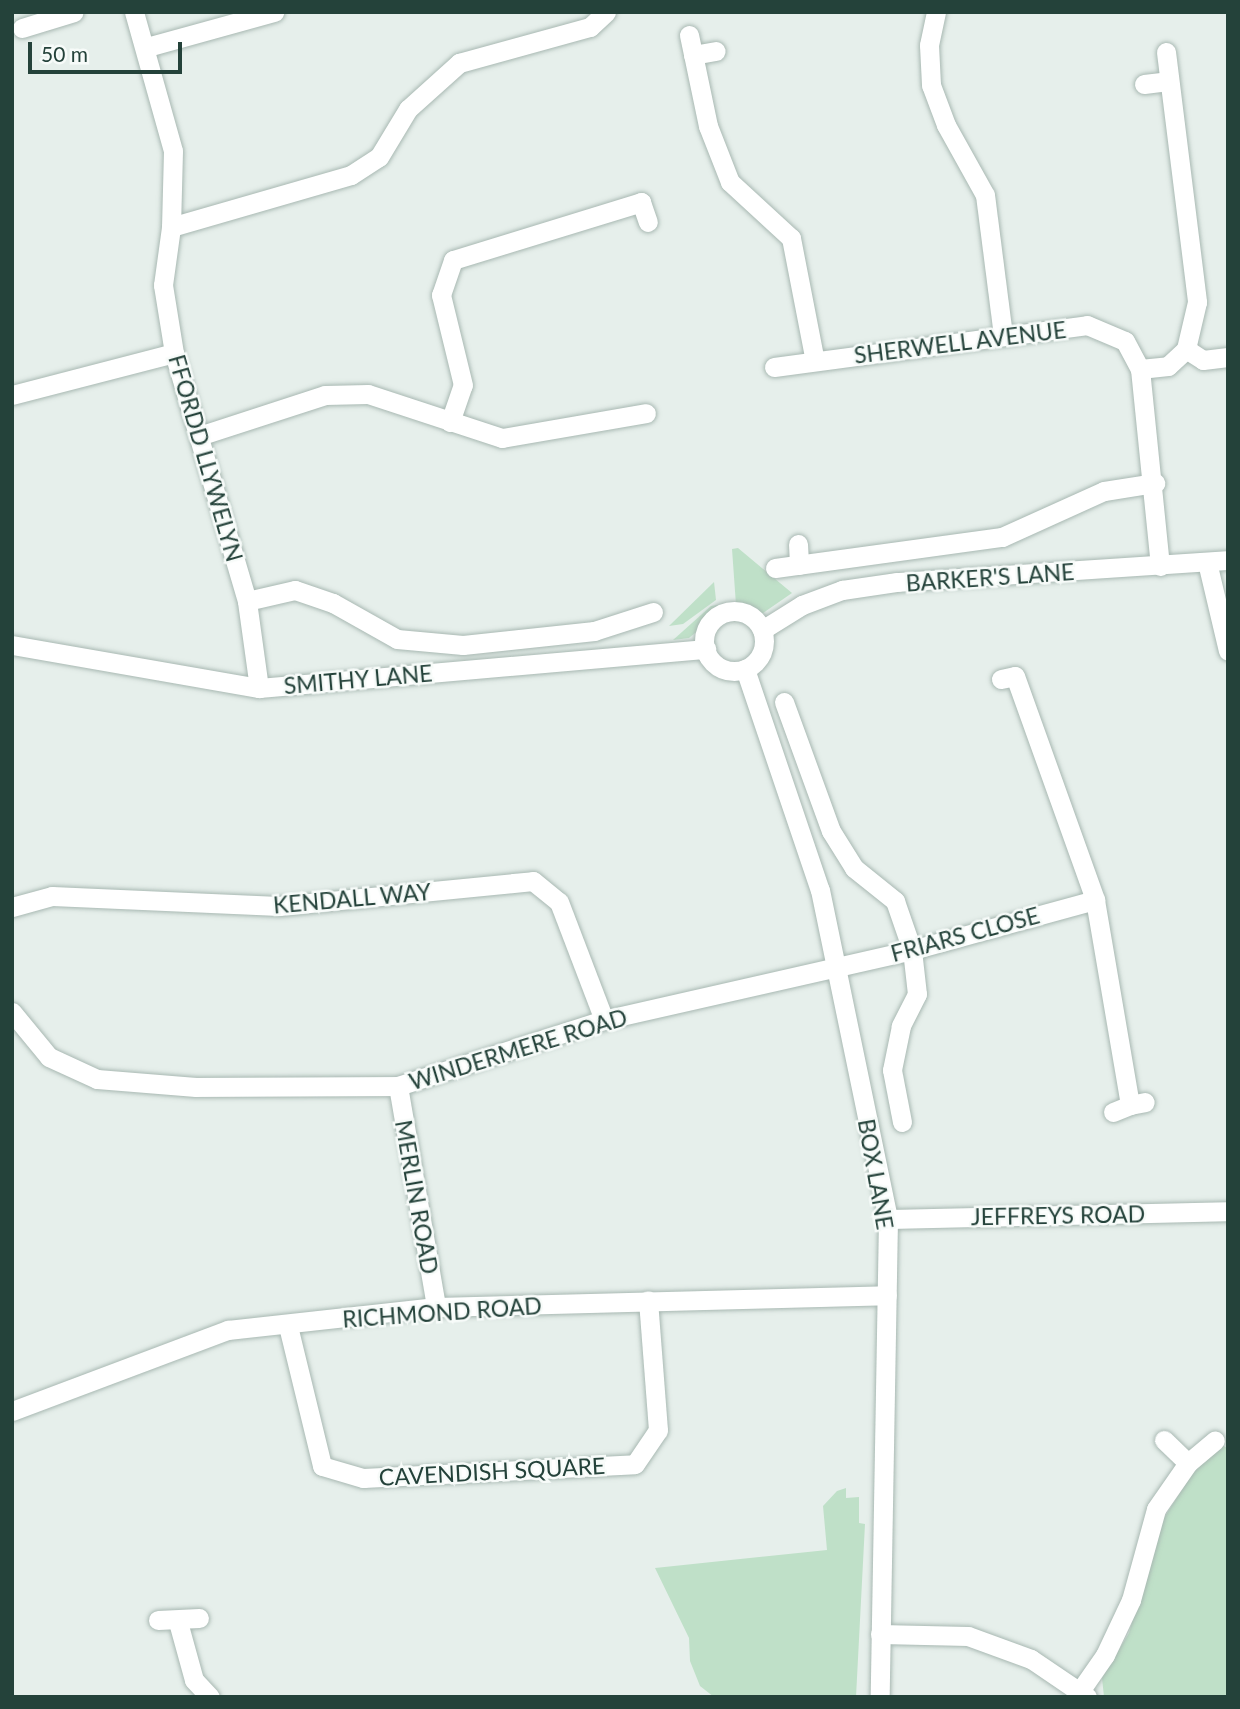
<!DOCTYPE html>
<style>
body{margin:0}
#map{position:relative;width:1240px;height:1709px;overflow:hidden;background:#e6efeb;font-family:Lato,sans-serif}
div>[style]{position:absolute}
.green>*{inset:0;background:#bfe0c8}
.roads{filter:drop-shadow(0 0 2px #a8b8b2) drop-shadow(0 0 2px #a8b8b2)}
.minor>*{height:19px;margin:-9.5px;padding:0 9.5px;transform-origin:9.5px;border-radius:9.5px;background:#fff}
.minor>.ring{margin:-9.5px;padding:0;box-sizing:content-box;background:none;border:19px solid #fff;border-radius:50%}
span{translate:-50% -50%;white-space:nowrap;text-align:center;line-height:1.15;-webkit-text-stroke:5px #f7fbf9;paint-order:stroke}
.street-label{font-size:23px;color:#24423a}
.frame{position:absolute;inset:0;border:14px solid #24423a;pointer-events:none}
.scale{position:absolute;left:28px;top:42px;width:154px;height:32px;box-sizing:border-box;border:4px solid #24423a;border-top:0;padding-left:9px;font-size:21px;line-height:24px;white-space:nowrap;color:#24423a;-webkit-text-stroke:5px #f7fbf9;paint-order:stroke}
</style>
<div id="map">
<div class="green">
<i style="clip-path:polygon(738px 548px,792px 593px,760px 615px,751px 607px,736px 605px,732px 549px)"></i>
<i style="clip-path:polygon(714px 582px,716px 600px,683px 624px,669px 626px)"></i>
<i style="clip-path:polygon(724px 604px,724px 609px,689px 638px,673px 640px,711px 606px)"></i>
<i style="clip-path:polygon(1219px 1444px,1228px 1448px,1228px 1697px,1104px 1697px,1102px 1678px,1129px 1633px,1159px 1526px,1193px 1472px)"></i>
<i style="clip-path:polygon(846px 1488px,846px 1498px,859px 1497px,859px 1523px,865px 1524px,856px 1697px,714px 1697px,700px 1686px,690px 1661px,689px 1638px,655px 1568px,827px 1550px,823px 1506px,837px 1491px)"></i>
</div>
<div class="roads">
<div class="minor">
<i style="left:134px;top:12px;width:144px;rotate:74.3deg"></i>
<i style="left:173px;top:151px;width:76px;rotate:91.5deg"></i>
<i style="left:936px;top:12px;width:34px;rotate:102deg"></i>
<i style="left:929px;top:45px;width:40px;rotate:87.1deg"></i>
<i style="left:931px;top:85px;width:43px;rotate:69.4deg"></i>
<i style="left:946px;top:125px;width:80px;rotate:60.9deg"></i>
<i style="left:985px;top:195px;width:142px;rotate:82.7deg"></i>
<i style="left:22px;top:28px;width:54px;rotate:-17.1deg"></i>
<i style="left:689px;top:35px;width:93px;rotate:78.2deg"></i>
<i style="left:708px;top:126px;width:60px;rotate:68.6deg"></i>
<i style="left:730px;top:182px;width:83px;rotate:42.6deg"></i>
<i style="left:791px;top:238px;width:125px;rotate:79deg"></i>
<i style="left:147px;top:47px;width:132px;rotate:-15.4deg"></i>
<i style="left:1166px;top:52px;width:252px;rotate:82.9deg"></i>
<i style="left:1197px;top:302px;width:48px;rotate:103.2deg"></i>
<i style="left:693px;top:55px;width:23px;rotate:-10deg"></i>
<i style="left:1144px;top:84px;width:24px;rotate:-7deg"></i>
<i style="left:774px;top:367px;width:316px;rotate:-7.6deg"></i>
<i style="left:1087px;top:325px;width:41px;rotate:22.8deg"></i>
<i style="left:1125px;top:341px;width:32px;rotate:62deg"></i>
<i style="left:1140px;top:369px;width:198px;rotate:84.2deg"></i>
<i style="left:1140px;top:369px;width:28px;rotate:-6deg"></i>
<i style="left:1168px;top:366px;width:25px;rotate:-43deg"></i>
<i style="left:1186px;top:349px;width:20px;rotate:33deg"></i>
<i style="left:1203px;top:360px;width:25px;rotate:-7deg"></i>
<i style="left:12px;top:395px;width:167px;rotate:-14.5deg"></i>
<i style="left:450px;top:422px;width:39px;rotate:-71deg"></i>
<i style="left:463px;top:385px;width:93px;rotate:-103.7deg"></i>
<i style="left:441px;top:295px;width:37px;rotate:-71deg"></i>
<i style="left:453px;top:260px;width:197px;rotate:-17.1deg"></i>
<i style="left:641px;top:202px;width:21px;rotate:71deg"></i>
<i style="left:202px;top:435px;width:129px;rotate:-18deg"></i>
<i style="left:325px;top:395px;width:43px;rotate:-1.3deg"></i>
<i style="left:368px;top:394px;width:141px;rotate:18.2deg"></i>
<i style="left:502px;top:438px;width:146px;rotate:-9.8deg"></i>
<i style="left:798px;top:544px;width:21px;rotate:87deg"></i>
<i style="left:1207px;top:562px;width:91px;rotate:76.7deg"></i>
<i style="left:775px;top:568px;width:229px;rotate:-7.8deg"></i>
<i style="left:1002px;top:537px;width:112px;rotate:-24.3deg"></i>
<i style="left:1104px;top:491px;width:52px;rotate:-8.9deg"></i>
<i style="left:247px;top:601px;width:49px;rotate:-12.9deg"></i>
<i style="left:295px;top:590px;width:40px;rotate:18.9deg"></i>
<i style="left:333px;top:603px;width:73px;rotate:29.4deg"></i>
<i style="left:397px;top:639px;width:66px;rotate:5.2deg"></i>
<i style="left:463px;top:645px;width:132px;rotate:-6.1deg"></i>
<i style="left:594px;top:631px;width:62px;rotate:-17.9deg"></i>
<i class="ring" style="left:704px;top:611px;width:41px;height:41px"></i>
<i style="left:762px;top:630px;width:47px;rotate:-32deg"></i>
<i style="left:802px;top:605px;width:43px;rotate:-20.6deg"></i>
<i style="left:842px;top:590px;width:56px;rotate:-8.3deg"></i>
<i style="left:897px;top:582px;width:332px;rotate:-3.8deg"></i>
<i style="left:12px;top:645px;width:251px;rotate:9.9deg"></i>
<i style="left:259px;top:688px;width:449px;rotate:-5deg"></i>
<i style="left:745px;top:669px;width:233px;rotate:71.3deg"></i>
<i style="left:820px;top:890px;width:336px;rotate:78.3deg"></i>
<i style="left:888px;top:1219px;width:478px;rotate:91deg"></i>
<i style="left:1001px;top:679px;width:14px;rotate:-12deg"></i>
<i style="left:1015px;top:676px;width:238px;rotate:70.3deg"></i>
<i style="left:1095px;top:900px;width:208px;rotate:80.3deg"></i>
<i style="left:1130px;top:1105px;width:15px;rotate:-11deg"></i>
<i style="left:259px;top:688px;width:88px;rotate:-97.9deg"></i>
<i style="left:247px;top:601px;width:259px;rotate:-106.4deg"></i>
<i style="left:174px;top:353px;width:69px;rotate:-99.2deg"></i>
<i style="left:163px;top:285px;width:59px;rotate:-82.1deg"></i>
<i style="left:171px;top:227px;width:187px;rotate:-16.1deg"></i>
<i style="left:351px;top:175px;width:33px;rotate:-33deg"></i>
<i style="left:379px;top:157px;width:56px;rotate:-58.9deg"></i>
<i style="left:408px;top:109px;width:69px;rotate:-42deg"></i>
<i style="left:459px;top:63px;width:136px;rotate:-15.4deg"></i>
<i style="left:590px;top:27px;width:22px;rotate:-43deg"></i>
<i style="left:784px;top:702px;width:137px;rotate:70deg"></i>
<i style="left:831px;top:831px;width:44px;rotate:58.1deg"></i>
<i style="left:854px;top:868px;width:53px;rotate:38.8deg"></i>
<i style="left:895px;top:901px;width:52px;rotate:70.9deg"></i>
<i style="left:912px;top:950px;width:44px;rotate:83.5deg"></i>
<i style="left:917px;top:994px;width:36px;rotate:117deg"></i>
<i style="left:901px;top:1026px;width:45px;rotate:101.6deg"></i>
<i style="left:892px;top:1070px;width:53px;rotate:79.1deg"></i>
<i style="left:12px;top:907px;width:41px;rotate:-15.4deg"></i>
<i style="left:52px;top:896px;width:227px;rotate:2.5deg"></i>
<i style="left:279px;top:906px;width:255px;rotate:-5.6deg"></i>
<i style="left:533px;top:881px;width:33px;rotate:39deg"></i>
<i style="left:559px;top:902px;width:126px;rotate:69.1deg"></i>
<i style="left:12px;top:1012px;width:58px;rotate:50.6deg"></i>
<i style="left:49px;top:1057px;width:53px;rotate:24.6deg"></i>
<i style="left:97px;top:1079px;width:99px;rotate:4.6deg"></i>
<i style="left:196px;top:1087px;width:202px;rotate:-0.3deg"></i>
<i style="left:398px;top:1086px;width:216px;rotate:-17.8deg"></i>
<i style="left:604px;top:1020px;width:316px;rotate:-12.8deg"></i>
<i style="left:912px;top:950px;width:190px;rotate:-15.3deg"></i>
<i style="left:398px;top:1086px;width:224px;rotate:80.2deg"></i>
<i style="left:1113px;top:1112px;width:18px;rotate:-22deg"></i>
<i style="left:888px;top:1219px;width:340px;rotate:-1.3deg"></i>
<i style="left:288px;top:1326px;width:144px;rotate:76.3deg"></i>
<i style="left:322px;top:1466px;width:43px;rotate:16.3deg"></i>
<i style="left:363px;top:1478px;width:272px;rotate:-2.9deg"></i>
<i style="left:635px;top:1464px;width:41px;rotate:-55.9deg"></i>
<i style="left:658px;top:1430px;width:130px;rotate:-94.4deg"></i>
<i style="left:12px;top:1411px;width:231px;rotate:-20.6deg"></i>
<i style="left:228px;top:1330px;width:209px;rotate:-6.3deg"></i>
<i style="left:436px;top:1307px;width:451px;rotate:-1.5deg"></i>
<i style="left:1164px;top:1440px;width:33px;rotate:44deg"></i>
<i style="left:158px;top:1620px;width:41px;rotate:-2.8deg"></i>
<i style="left:178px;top:1622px;width:60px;rotate:74.6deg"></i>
<i style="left:194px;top:1680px;width:23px;rotate:47deg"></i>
<i style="left:880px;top:1634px;width:88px;rotate:1.3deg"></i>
<i style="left:968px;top:1636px;width:67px;rotate:20.1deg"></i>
<i style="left:1031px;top:1659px;width:68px;rotate:34.2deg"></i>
<i style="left:1080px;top:1691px;width:44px;rotate:-55.2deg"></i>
<i style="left:1105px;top:1655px;width:61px;rotate:-64.7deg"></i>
<i style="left:1131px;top:1600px;width:94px;rotate:-74.6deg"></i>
<i style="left:1156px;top:1509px;width:56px;rotate:-55.2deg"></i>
<i style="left:1188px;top:1463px;width:35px;rotate:-40deg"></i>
</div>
</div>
<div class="street-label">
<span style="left:960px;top:342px;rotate:-7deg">SHERWELL AVENUE</span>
<span style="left:206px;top:458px;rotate:74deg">FFORDD LLYWELYN</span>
<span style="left:990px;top:577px;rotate:-4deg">BARKER'S LANE</span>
<span style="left:358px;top:679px;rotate:-5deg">SMITHY LANE</span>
<span style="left:352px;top:898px;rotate:-5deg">KENDALL WAY</span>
<span style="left:965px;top:934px;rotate:-15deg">FRIARS CLOSE</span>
<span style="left:518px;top:1049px;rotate:-17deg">WINDERMERE ROAD</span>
<span style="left:876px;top:1174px;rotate:80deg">BOX LANE</span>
<span style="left:417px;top:1197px;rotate:80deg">MERLIN ROAD</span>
<span style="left:1058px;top:1215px;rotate:-1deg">JEFFREYS ROAD</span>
<span style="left:442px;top:1312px;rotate:-4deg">RICHMOND ROAD</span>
<span style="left:492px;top:1471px;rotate:-3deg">CAVENDISH SQUARE</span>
</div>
<div class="frame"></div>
<div class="scale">50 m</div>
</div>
